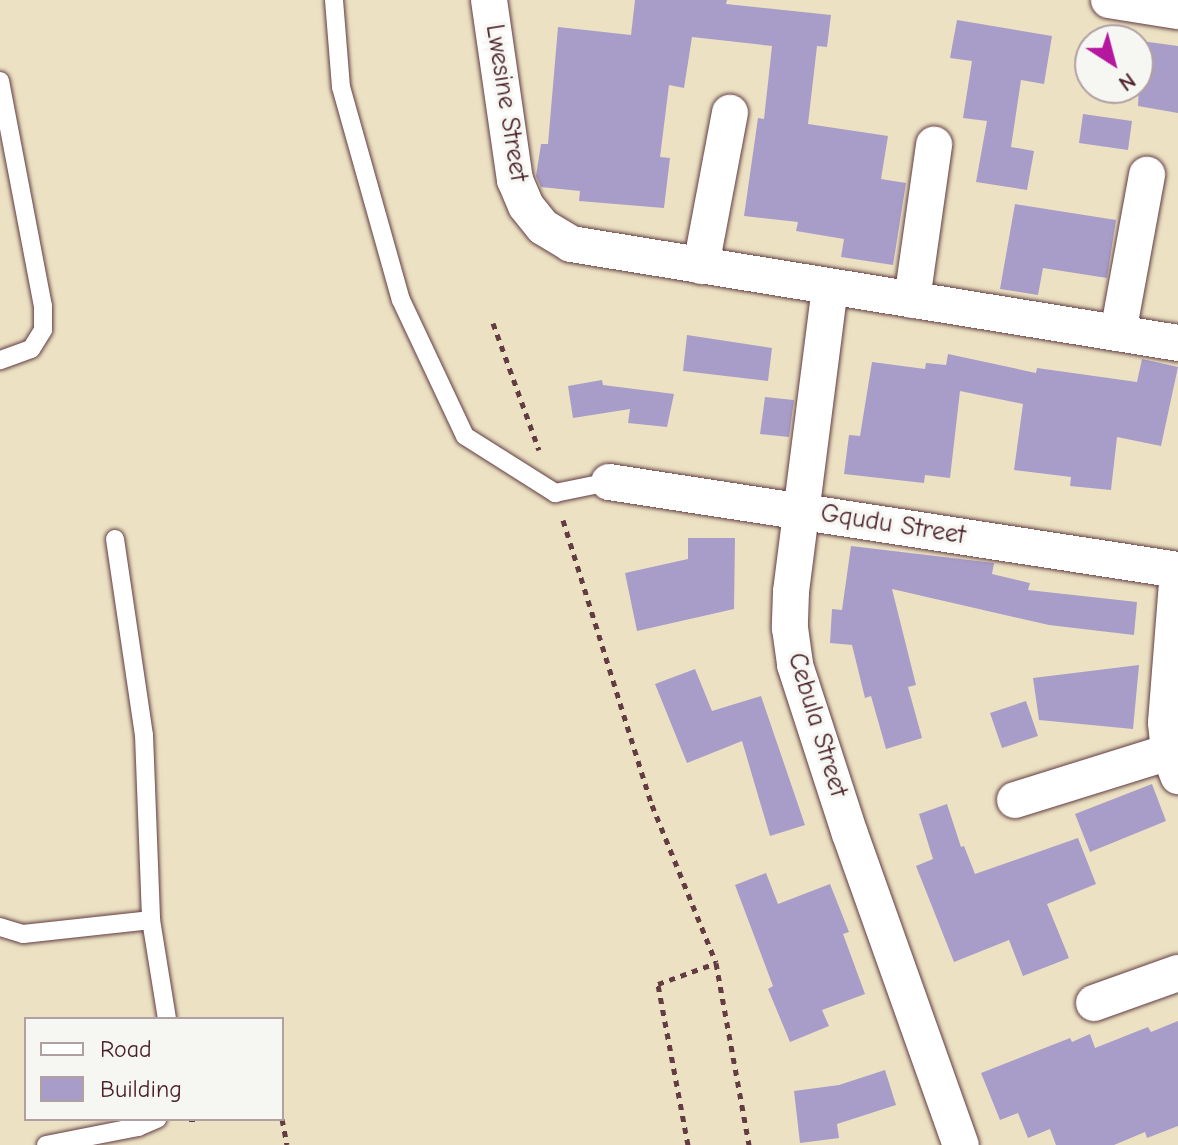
<!DOCTYPE html>
<style>
body{margin:0}
#map{position:relative;width:1178px;height:1145px;overflow:hidden;background:#ece2c3;font-family:"Comic Neue",sans-serif}
div>[style]{position:absolute}
.building>*{inset:0;background:#a89dc8}
.path>*{height:5px;margin-top:-2.5px;transform-origin:0;background:repeating-linear-gradient(90deg,#623c42 0 6px,transparent 0 12px)}
.roads{filter:drop-shadow(0 0 2px #623c42) drop-shadow(0 0 2px #623c42)}
.service>*{height:18px;margin:-9px;padding:0 9px;transform-origin:9px;border-radius:9px;background:#fff}
.minor>*{height:36px;margin:-18px;padding:0 18px;transform-origin:18px;border-radius:18px;background:#fff}
span{translate:-50% -50%;white-space:nowrap;text-align:center;line-height:1.15;-webkit-text-stroke:7px #f6f6f2;paint-order:stroke}
.street-label{font-size:26px;color:#4a1f2b}
.legend{position:absolute;left:24px;top:1017px;width:260px;height:104px;box-sizing:border-box;background:#f6f6f2;border:2px solid #b1a0a2;margin:0;padding:10px 14px;list-style:none;font-size:24px;color:#4a1f2b}
.legend li{display:flex;align-items:center;gap:16px;height:40px}
.legend b{width:40px;border:2px solid #b1a0a2}
.north{position:absolute;left:1074px;top:24px;width:80px;height:80px;box-sizing:border-box;background:#f6f6f2;border:2px solid #b1a0a2;border-radius:50%;rotate:144deg;font-size:22px;font-weight:700;line-height:32px;text-align:center;color:#4a1f2b}
.north::after{content:'';display:block;margin:auto;width:28px;height:36px;background:#b5179e;clip-path:polygon(50% 0,100% 100%,50% 72%,0 100%)}
</style>
<div id="map">
<div class="building">
<i style="clip-path:polygon(635px 0,727px 0,726px 4px,831px 15px,827px 47px,817px 46px,808px 124px,888px 136px,881px 179px,906px 183px,893px 265px,841px 257px,844px 239px,796px 231px,798px 222px,744px 216px,758px 118px,764px 119px,772px 46px,692px 37px,684px 88px,669px 85px,660px 157px,670px 158px,664px 208px,579px 201px,580px 191px,541px 187px,536px 176px,541px 144px,548px 144px,558px 27px,631px 35px)"></i>
<i style="clip-path:polygon(957px 20px,1052px 36px,1044px 84px,1021px 80px,1011px 147px,1034px 151px,1027px 190px,976px 182px,987px 121px,963px 118px,972px 61px,950px 58px)"></i>
<i style="clip-path:polygon(1141px 41px,1178px 46px,1178px 113px,1138px 106px)"></i>
<i style="clip-path:polygon(1083px 114px,1132px 121px,1128px 150px,1079px 143px)"></i>
<i style="clip-path:polygon(1015px 204px,1116px 220px,1107px 278px,1043px 268px,1038px 295px,1000px 289px)"></i>
<i style="clip-path:polygon(687px 335px,772px 348px,768px 381px,683px 371px)"></i>
<i style="clip-path:polygon(948px 354px,1036px 373px,1037px 368px,1137px 382px,1142px 359px,1178px 367px,1161px 446px,1117px 437px,1111px 490px,1070px 486px,1071px 477px,1014px 470px,1023px 404px,960px 391px,950px 478px,925px 475px,924px 483px,844px 474px,849px 435px,860px 436px,872px 362px,925px 369px,926px 363px,946px 365px)"></i>
<i style="clip-path:polygon(602px 380px,603px 385px,674px 394px,667px 427px,628px 423px,630px 409px,573px 418px,568px 386px)"></i>
<i style="clip-path:polygon(765px 397px,794px 400px,789px 437px,760px 434px)"></i>
<i style="clip-path:polygon(688px 538px,735px 538px,734px 609px,637px 631px,625px 573px,688px 559px)"></i>
<i style="clip-path:polygon(851px 546px,994px 563px,992px 574px,1030px 583px,1028px 590px,1137px 602px,1134px 635px,1049px 625px,892px 589px,916px 685px,908px 687px,922px 738px,886px 749px,871px 696px,865px 698px,852px 645px,830px 643px,832px 609px,842px 610px)"></i>
<i style="clip-path:polygon(1139px 665px,1133px 729px,1039px 720px,1033px 678px)"></i>
<i style="clip-path:polygon(695px 669px,712px 711px,761px 696px,805px 825px,770px 836px,742px 741px,687px 763px,655px 684px)"></i>
<i style="clip-path:polygon(1026px 701px,1038px 736px,1002px 748px,990px 713px)"></i>
<i style="clip-path:polygon(1152px 784px,1166px 821px,1090px 852px,1075px 814px)"></i>
<i style="clip-path:polygon(947px 804px,961px 847px,964px 846px,975px 874px,1078px 838px,1096px 884px,1047px 904px,1069px 958px,1023px 976px,1009px 940px,954px 962px,916px 866px,933px 859px,919px 814px)"></i>
<i style="clip-path:polygon(766px 873px,778px 904px,830px 884px,849px 932px,843px 934px,865px 994px,822px 1010px,829px 1026px,790px 1042px,768px 989px,773px 986px,735px 885px)"></i>
<i style="clip-path:polygon(1178px 1021px,1178px 1126px,1147px 1138px,1145px 1132px,1114px 1145px,1056px 1145px,1050px 1129px,1028px 1138px,1018px 1113px,1000px 1120px,981px 1073px,1070px 1038px,1072px 1042px,1090px 1034px,1095px 1048px,1148px 1027px,1151px 1032px)"></i>
<i style="clip-path:polygon(885px 1070px,896px 1105px,837px 1124px,839px 1138px,800px 1143px,794px 1091px,839px 1085px)"></i>
</div>
<div class="path">
<i style="left:493px;top:323px;width:135px;rotate:70.1deg"></i>
<i style="left:563px;top:520px;width:299px;rotate:72.7deg"></i>
<i style="left:652px;top:805px;width:170px;rotate:67.9deg"></i>
<i style="left:189px;top:1119px;width:10px"></i>
<i style="left:282px;top:1119px;width:26px;rotate:79deg"></i>
<i style="left:688px;top:1145px;width:164px;rotate:-100.6deg"></i>
<i style="left:658px;top:984px;width:62px;rotate:-19.9deg"></i>
<i style="left:716px;top:963px;width:185px;rotate:79.7deg"></i>
</div>
<div class="roads">
<div class="service">
<i style="left:334px;top:0;width:87px;rotate:85.4deg"></i>
<i style="left:341px;top:87px;width:221px;rotate:74.3deg"></i>
<i style="left:401px;top:300px;width:150px;rotate:64.8deg"></i>
<i style="left:465px;top:436px;width:107px;rotate:32.3deg"></i>
<i style="left:555px;top:493px;width:55px;rotate:-11.5deg"></i>
<i style="left:0;top:81px;width:229px;rotate:79.2deg"></i>
<i style="left:43px;top:306px;width:24px;rotate:90deg"></i>
<i style="left:43px;top:330px;width:22px;rotate:122deg"></i>
<i style="left:31px;top:349px;width:33px;rotate:160deg"></i>
<i style="left:115px;top:539px;width:198px;rotate:81.6deg"></i>
<i style="left:144px;top:735px;width:185px;rotate:87.8deg"></i>
<i style="left:151px;top:920px;width:100px;rotate:80.8deg"></i>
<i style="left:0;top:927px;width:24px;rotate:17deg"></i>
<i style="left:23px;top:934px;width:129px;rotate:-6.2deg"></i>
<i style="left:46px;top:1145px;width:94px;rotate:-11.1deg"></i>
<i style="left:138px;top:1127px;width:21px;rotate:-23deg"></i>
</div>
<div class="minor">
<i style="left:489px;top:0;width:182px;rotate:81.8deg"></i>
<i style="left:515px;top:180px;width:28px;rotate:67deg"></i>
<i style="left:526px;top:206px;width:27px;rotate:51deg"></i>
<i style="left:543px;top:227px;width:33px;rotate:31deg"></i>
<i style="left:571px;top:244px;width:615px;rotate:9.26deg"></i>
<i style="left:1109px;top:0;width:70px;rotate:9.1deg"></i>
<i style="left:701px;top:266px;width:156px;rotate:-79.3deg"></i>
<i style="left:830px;top:287px;width:307px;rotate:97.3deg"></i>
<i style="left:791px;top:592px;width:36px;rotate:92deg"></i>
<i style="left:790px;top:628px;width:37px;rotate:82deg"></i>
<i style="left:795px;top:665px;width:178px;rotate:72deg"></i>
<i style="left:850px;top:834px;width:330px;rotate:70.4deg"></i>
<i style="left:912px;top:300px;width:157px;rotate:-81.9deg"></i>
<i style="left:1118px;top:333px;width:161px;rotate:-79.6deg"></i>
<i style="left:609px;top:482px;width:576px;rotate:8.79deg"></i>
<i style="left:1178px;top:570px;width:153px;rotate:94.5deg"></i>
<i style="left:1166px;top:723px;width:29px;rotate:84deg"></i>
<i style="left:1169px;top:752px;width:26px;rotate:69deg"></i>
<i style="left:1015px;top:800px;width:161px;rotate:-17.3deg"></i>
<i style="left:1094px;top:1003px;width:89px;rotate:-19.7deg"></i>
</div>
</div>
<div class="street-label">
<span style="left:506px;top:103px;rotate:81deg">Lwesine Street</span>
<span style="left:893px;top:525px;rotate:9deg">Gqudu Street</span>
<span style="left:817px;top:725px;rotate:73deg">Cebula Street</span>
</div>
<ul class="legend">
<li><b style="height:10px;background:#fff"></b>Road</li>
<li><b style="height:22px;background:#a89dc8"></b>Building</li>
</ul>
<div class="north">N</div>
</div>
